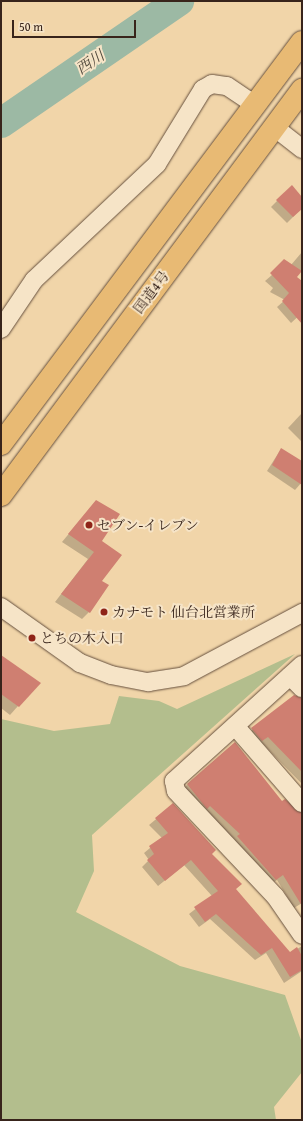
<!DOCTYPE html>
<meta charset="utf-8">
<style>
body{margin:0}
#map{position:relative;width:303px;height:1121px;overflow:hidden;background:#f1d5a9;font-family:"Gentium Book Plus","Noto Serif JP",serif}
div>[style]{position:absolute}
.green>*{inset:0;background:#b3be8d}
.shadow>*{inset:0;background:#0003}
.river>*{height:30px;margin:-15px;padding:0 15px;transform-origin:15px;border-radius:15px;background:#9cb9a4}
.building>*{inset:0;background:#cf7f71}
.roads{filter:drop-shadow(0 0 1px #66503e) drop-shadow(0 0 1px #66503e)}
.street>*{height:18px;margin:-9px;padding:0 9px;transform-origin:9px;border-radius:9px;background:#f6e4c7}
.highway>*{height:22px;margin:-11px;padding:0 11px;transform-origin:11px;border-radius:11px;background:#e8ba74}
.dots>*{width:11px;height:11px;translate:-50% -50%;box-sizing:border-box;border:2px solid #f6e4c7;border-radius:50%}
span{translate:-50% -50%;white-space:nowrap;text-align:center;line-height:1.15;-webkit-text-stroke:4px #f6e4c7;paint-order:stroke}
.street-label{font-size:14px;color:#38241b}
.poi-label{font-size:14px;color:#38241b}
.left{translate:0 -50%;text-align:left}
.water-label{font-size:15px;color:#51493d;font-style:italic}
.frame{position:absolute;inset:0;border:2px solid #38241b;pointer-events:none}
.scale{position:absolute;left:12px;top:20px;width:124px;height:18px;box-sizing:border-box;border:2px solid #38241b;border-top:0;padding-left:5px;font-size:12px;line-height:14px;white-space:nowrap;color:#38241b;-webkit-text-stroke:3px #f6e4c7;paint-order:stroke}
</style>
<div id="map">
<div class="green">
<i style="clip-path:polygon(295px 654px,92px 835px,94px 871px,76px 912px,180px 966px,285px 995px,302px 1043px,302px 1072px,274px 1107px,276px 1120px,1px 1120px,1px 719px,54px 731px,110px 724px,119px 696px,159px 701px,177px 709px)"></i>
</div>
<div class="shadow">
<i style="clip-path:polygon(292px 186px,302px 198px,302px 208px,287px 223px,271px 207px)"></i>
<i style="clip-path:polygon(302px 252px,302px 270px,295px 277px,302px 284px,302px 313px,291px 323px,277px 307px,285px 300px,270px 292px,273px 288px,265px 281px,287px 262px,291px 265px)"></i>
<i style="clip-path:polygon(302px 413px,302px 442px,288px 428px)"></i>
<i style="clip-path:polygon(281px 449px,302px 462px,302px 482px,295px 490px,267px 471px)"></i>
<i style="clip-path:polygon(96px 501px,100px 581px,89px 612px,82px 619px,55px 602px,88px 559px,62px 542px)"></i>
<i style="clip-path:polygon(1px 656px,18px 706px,10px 715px,1px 708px)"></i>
<i style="clip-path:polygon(294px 696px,302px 701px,302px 784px,261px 742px,255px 746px,246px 735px)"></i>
<i style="clip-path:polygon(188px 784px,282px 802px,302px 818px,302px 903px,294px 908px,277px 880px,270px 885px,232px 842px,235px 840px,182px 790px)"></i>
<i style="clip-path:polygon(173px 805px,235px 890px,289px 954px,302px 946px,302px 971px,284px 983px,266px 953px,255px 960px,210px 919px,199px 927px,189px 914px,212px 896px,184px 865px,158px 886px,142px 867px,149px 860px,144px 853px,162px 838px,149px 825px)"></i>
</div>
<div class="river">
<i style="left:1px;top:123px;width:216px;rotate:-34.4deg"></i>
</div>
<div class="building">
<i style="clip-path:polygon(292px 185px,302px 197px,302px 209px,293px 217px,276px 200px)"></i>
<i style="clip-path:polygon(284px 259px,302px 271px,297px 277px,302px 281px,302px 324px,282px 301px,289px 293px,270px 273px)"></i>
<i style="clip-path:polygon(281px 448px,302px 461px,302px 485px,272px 465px)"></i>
<i style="clip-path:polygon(96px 500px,120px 514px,102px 541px,122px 555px,102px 581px,109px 585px,90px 613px,61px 594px,94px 552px,68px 534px)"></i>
<i style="clip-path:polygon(1px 655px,41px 683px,19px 707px,1px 694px)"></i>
<i style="clip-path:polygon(294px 695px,302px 698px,302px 772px,268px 737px,262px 741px,251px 728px)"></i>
<i style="clip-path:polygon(235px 742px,282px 801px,285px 799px,302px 813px,302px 906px,283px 875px,276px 880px,237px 836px,240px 834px,210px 806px,207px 809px,187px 784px)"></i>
<i style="clip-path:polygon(173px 803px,216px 850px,212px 854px,242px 884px,236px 889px,290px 952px,297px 947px,302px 956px,302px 970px,290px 977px,272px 948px,261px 955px,216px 914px,205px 922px,194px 907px,218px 891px,191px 860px,165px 881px,147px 860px,154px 854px,149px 846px,168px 833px,155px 818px)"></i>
</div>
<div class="roads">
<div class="street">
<i style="left:274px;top:127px;width:36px;rotate:38deg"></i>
<i style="left:1px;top:329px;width:59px;rotate:-56deg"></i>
<i style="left:34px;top:280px;width:169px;rotate:-43.3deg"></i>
<i style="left:157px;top:164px;width:88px;rotate:-58.5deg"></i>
<i style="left:203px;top:89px;width:10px;rotate:-29deg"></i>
<i style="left:212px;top:84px;width:15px;rotate:8deg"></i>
<i style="left:227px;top:86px;width:32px;rotate:34deg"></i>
<i style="left:1px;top:607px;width:97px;rotate:35.3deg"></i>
<i style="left:80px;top:663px;width:33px;rotate:21deg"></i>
<i style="left:111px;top:675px;width:38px;rotate:11deg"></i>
<i style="left:148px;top:682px;width:36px;rotate:-9deg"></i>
<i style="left:184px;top:676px;width:134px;rotate:-28.1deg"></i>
<i style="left:302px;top:665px;width:173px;rotate:137.8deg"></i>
<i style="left:174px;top:781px;width:10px;rotate:79deg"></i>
<i style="left:176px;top:791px;width:144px;rotate:46.7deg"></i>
<i style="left:275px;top:896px;width:47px;rotate:55.3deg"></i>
<i style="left:290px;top:676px;width:17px;rotate:45deg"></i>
<i style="left:235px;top:726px;width:102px;rotate:49deg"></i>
</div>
<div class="highway">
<i style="left:1px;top:444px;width:502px;rotate:-53.18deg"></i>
<i style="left:1px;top:495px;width:505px;rotate:-53.38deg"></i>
</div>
</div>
<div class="dots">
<i style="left:89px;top:525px;background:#8f2418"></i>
<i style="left:104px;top:612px;background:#8f2418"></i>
<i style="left:32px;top:638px;background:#8f2418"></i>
</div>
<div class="street-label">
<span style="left:151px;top:292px;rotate:-53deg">国道4号</span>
</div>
<div class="poi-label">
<span class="left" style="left:97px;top:525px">セブン-イレブン</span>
<span class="left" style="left:112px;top:612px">カナモト 仙台北営業所</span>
<span class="left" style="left:40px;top:638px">とちの木入口</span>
</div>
<div class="water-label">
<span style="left:90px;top:62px;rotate:-34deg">西川</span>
</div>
<div class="frame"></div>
<div class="scale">50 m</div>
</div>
